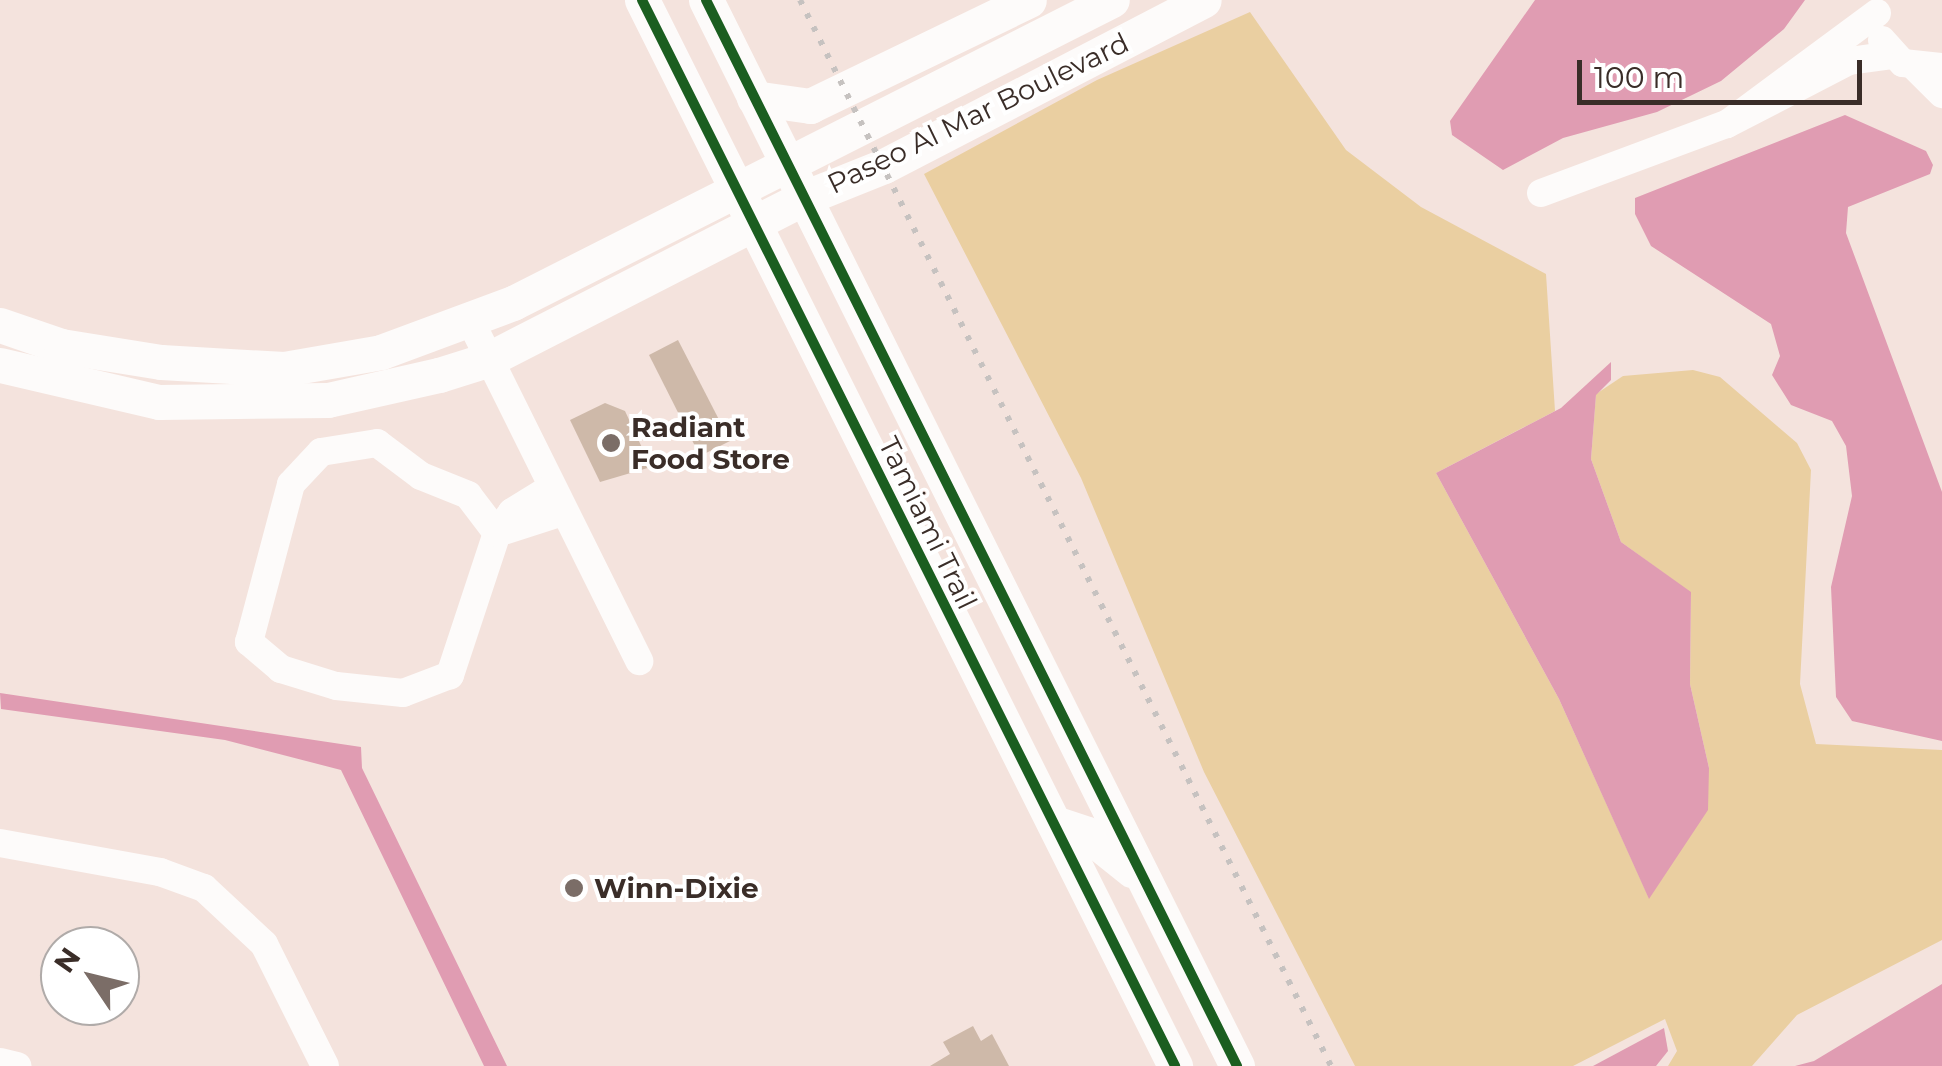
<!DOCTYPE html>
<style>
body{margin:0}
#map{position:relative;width:1942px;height:1066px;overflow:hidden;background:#f4e3dd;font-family:Montserrat,sans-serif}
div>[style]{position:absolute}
.green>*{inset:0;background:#eacfa1}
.water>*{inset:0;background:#e09cb2}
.building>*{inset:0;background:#ceb9a9}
.minor>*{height:28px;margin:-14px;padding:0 14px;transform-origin:14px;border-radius:14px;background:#fdfbfa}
.major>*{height:35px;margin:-17.5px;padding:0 17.5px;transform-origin:17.5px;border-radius:17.5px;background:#fdfbfa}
.rail>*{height:6px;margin-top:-3px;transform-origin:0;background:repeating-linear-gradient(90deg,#c6c2c0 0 5px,transparent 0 15px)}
.cycleway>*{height:10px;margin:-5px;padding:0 5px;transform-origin:5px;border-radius:5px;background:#1b5e20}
.dots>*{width:28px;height:28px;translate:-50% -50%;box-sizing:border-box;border:5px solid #fff;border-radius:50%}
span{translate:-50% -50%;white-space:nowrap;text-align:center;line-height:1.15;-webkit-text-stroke:8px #fff;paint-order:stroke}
.street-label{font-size:28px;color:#3a2d28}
.poi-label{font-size:28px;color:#3a2d28;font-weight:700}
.left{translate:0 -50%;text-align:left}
.north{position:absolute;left:40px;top:926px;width:100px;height:100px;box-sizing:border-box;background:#fff;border:2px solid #b0aba9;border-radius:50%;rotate:305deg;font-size:28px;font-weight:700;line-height:40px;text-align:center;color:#3a2d28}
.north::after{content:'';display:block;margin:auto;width:35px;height:45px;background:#7b6d67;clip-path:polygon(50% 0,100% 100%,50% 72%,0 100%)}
.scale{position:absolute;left:1577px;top:60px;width:285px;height:45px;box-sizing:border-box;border:5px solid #3a2d28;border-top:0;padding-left:12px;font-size:30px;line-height:35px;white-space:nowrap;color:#3a2d28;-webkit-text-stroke:8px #fff;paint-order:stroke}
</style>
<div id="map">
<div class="green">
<i style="clip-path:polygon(1250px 12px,1346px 150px,1421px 207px,1546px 274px,1555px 411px,1436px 473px,1559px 699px,1649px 898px,1709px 768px,1690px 684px,1691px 593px,1621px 542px,1591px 459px,1596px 394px,1623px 376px,1693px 370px,1720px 377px,1797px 443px,1811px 470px,1800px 684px,1816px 744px,1942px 750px,1942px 940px,1797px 1015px,1752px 1066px,1668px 1066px,1677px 1051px,1665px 1019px,1573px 1066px,1355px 1066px,1204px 772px,1081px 478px,924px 174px,1097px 80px)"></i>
</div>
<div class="water">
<i style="clip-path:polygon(1535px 0,1805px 0,1784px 29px,1721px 81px,1657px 112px,1563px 138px,1503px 170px,1452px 135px,1450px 121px)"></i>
<i style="clip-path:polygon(1845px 115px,1926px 151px,1933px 165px,1930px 174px,1848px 207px,1846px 233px,1942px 492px,1942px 741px,1852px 721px,1836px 697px,1831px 587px,1852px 496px,1846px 446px,1832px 421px,1791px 405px,1772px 375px,1780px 356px,1771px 324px,1651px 246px,1635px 214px,1635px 198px)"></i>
<i style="clip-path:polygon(1611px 362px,1611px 380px,1596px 395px,1591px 459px,1621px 542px,1691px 592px,1690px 684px,1709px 768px,1708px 810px,1649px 899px,1559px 699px,1436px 473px,1561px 408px)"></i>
<i style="clip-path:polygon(0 693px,361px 747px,362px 768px,507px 1066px,484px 1066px,341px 770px,225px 740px,1px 709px)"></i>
<i style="clip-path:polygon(1942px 984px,1942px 1066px,1795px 1066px,1814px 1061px)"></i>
<i style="clip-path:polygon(1664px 1028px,1668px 1051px,1656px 1066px,1593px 1066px)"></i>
</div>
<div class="building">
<i style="clip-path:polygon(678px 340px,730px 441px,700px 456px,649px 355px)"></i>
<i style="clip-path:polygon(605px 403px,625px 411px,651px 467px,600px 482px,570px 420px)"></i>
<i style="clip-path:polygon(973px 1026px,981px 1041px,992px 1034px,1009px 1066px,930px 1066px,950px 1054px,943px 1042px)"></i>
</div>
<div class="minor">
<i style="left:1877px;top:13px;width:187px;rotate:143.5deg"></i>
<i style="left:1727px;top:124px;width:137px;rotate:-27.3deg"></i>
<i style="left:1849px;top:61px;width:43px;rotate:-7.9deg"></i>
<i style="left:1882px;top:40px;width:31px;rotate:48deg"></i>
<i style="left:1903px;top:63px;width:39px;rotate:6deg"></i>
<i style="left:1916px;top:68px;width:37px;rotate:45deg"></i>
<i style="left:1541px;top:193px;width:198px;rotate:-20.4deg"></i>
<i style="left:470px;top:320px;width:381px;rotate:63.6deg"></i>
<i style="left:377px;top:443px;width:55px;rotate:36.9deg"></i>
<i style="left:421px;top:476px;width:51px;rotate:22deg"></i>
<i style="left:468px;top:495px;width:48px;rotate:52.7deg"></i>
<i style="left:497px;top:533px;width:150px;rotate:108.3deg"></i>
<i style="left:450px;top:675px;width:50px;rotate:159deg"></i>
<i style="left:403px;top:693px;width:67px;rotate:-174deg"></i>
<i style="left:336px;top:686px;width:58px;rotate:-162.8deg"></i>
<i style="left:281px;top:669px;width:42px;rotate:-139.8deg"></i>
<i style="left:249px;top:642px;width:163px;rotate:-75.1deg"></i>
<i style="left:291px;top:484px;width:44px;rotate:-46.8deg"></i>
<i style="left:321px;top:452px;width:57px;rotate:-9.1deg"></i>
<i style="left:551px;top:488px;width:46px;rotate:148.4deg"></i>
<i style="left:512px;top:512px;width:26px;rotate:126deg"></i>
<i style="left:497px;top:533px;width:69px;rotate:-17.7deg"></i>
<i style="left:0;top:843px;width:163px;rotate:10.3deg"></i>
<i style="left:160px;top:872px;width:47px;rotate:20deg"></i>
<i style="left:204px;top:888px;width:82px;rotate:43deg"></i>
<i style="left:264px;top:944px;width:136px;rotate:63.4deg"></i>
<i style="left:0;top:1062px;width:18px;rotate:13deg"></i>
</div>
<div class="major">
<i style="left:642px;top:0;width:1192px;rotate:63.43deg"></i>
<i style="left:706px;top:0;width:1191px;rotate:63.52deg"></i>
<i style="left:754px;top:98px;width:57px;rotate:8.1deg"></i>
<i style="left:810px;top:106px;width:243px;rotate:-25.8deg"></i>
<i style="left:0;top:325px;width:65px;rotate:19deg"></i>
<i style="left:61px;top:346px;width:101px;rotate:9.1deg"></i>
<i style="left:161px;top:362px;width:123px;rotate:3.3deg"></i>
<i style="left:284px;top:369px;width:98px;rotate:-9.9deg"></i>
<i style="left:381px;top:352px;width:141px;rotate:-20.4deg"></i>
<i style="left:513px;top:303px;width:671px;rotate:-26.83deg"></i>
<i style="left:0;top:365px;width:163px;rotate:13.1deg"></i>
<i style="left:159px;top:402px;width:169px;rotate:-0.7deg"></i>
<i style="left:328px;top:400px;width:114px;rotate:-12.7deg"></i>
<i style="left:439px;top:375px;width:50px;rotate:-17.4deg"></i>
<i style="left:487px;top:360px;width:356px;rotate:-27.1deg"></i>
<i style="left:804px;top:198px;width:86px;rotate:-21.8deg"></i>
<i style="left:884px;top:166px;width:360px;rotate:-27.4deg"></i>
<i style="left:1054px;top:823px;width:35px;rotate:18deg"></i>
<i style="left:1087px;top:834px;width:58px;rotate:38.7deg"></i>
</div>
<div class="rail">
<i style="left:800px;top:0;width:1191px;rotate:63.52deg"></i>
</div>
<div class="cycleway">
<i style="left:642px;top:0;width:1192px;rotate:63.43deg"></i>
<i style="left:706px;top:0;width:1191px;rotate:63.52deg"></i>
</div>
<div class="dots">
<i style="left:611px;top:443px;background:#7b6d67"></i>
<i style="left:574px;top:888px;background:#7b6d67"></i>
</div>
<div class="street-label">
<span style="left:978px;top:113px;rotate:-26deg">Paseo Al Mar Boulevard</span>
<span style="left:928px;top:523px;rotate:64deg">Tamiami Trail</span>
</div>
<div class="poi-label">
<span class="left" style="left:631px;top:443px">Radiant<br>Food Store</span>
<span class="left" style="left:594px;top:888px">Winn-Dixie</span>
</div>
<div class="north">N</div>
<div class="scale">100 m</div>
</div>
